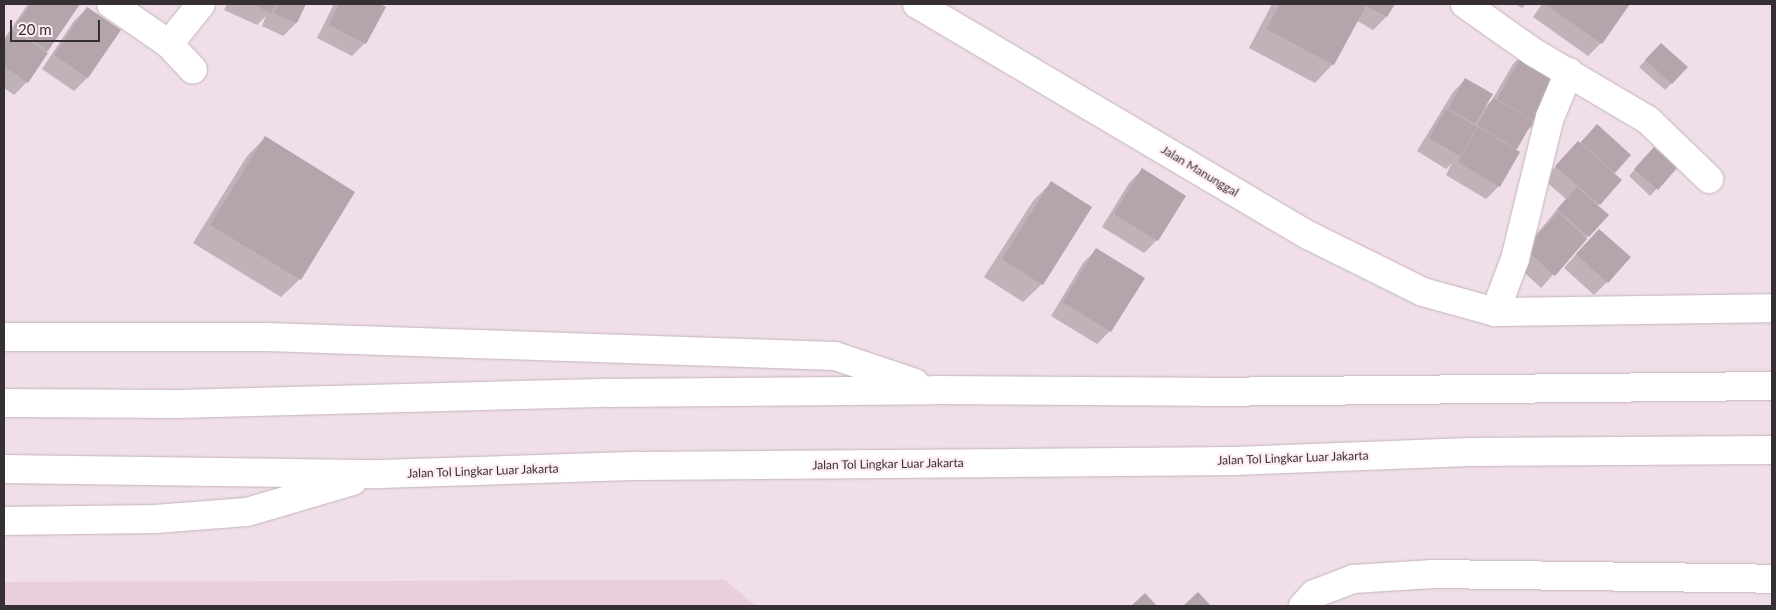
<!DOCTYPE html>
<style>
body{margin:0}
#map{position:relative;width:1776px;height:610px;overflow:hidden;background:#f0dfe8;font-family:Lato,sans-serif}
div>[style]{position:absolute}
.built>*{inset:0;background:#e8cfdb}
.shadow>*{inset:0;background:#0003}
.building>*{inset:0;background:#b4a4ac}
.roads{filter:drop-shadow(0 0 1px #c4b3bc) drop-shadow(0 0 1px #c4b3bc)}
.minor>*{height:28px;margin:-14px;padding:0 14px;transform-origin:14px;border-radius:14px;background:#fff}
.highway>*{height:28px;margin:-14px;padding:0 14px;transform-origin:14px;border-radius:14px;background:#fff}
span{translate:-50% -50%;white-space:nowrap;text-align:center;line-height:1.15;-webkit-text-stroke:4.5px #feecf5;paint-order:stroke}
.street-label{font-size:12px;color:#362f33}
.frame{position:absolute;inset:0;border:5px solid #362f33;pointer-events:none}
.scale{position:absolute;left:10px;top:20px;width:90px;height:22px;box-sizing:border-box;border:2px solid #362f33;border-top:0;padding-left:6px;font-size:15px;line-height:18px;white-space:nowrap;color:#362f33;-webkit-text-stroke:4px #feecf5;paint-order:stroke}
</style>
<div id="map">
<div class="built">
<i style="clip-path:polygon(725px 580px,756px 606px,4px 606px,4px 582px)"></i>
</div>
<div class="shadow">
<i style="clip-path:polygon(28px 4px,78px 4px,27px 82px,14px 95px,4px 88px,4px 39px)"></i>
<i style="clip-path:polygon(227px 4px,305px 4px,296px 23px,283px 36px,262px 26px,266px 16px,257px 25px,224px 10px)"></i>
<i style="clip-path:polygon(334px 4px,378px 4px,384px 7px,365px 43px,352px 56px,317px 38px)"></i>
<i style="clip-path:polygon(1272px 4px,1393px 4px,1386px 17px,1373px 30px,1356px 20px,1333px 64px,1315px 83px,1249px 48px)"></i>
<i style="clip-path:polygon(1515px 4px,1526px 4px,1522px 8px)"></i>
<i style="clip-path:polygon(1542px 4px,1628px 4px,1601px 43px,1588px 56px,1533px 17px)"></i>
<i style="clip-path:polygon(87px 8px,119px 31px,87px 78px,74px 91px,42px 69px,74px 21px)"></i>
<i style="clip-path:polygon(1526px 51px,1537px 122px,1523px 134px,1499px 186px,1486px 199px,1446px 175px,1452px 163px,1446px 169px,1417px 151px,1453px 92px,1466px 79px,1484px 108px,1492px 100px,1513px 64px)"></i>
<i style="clip-path:polygon(1654px 51px,1686px 68px,1665px 90px,1639px 67px)"></i>
<i style="clip-path:polygon(1597px 126px,1629px 155px,1612px 174px,1620px 180px,1597px 206px,1607px 215px,1541px 288px,1513px 262px,1566px 199px,1543px 179px)"></i>
<i style="clip-path:polygon(265px 138px,300px 279px,281px 297px,193px 243px,247px 156px)"></i>
<i style="clip-path:polygon(1648px 155px,1676px 168px,1650px 196px,1629px 176px)"></i>
<i style="clip-path:polygon(1142px 170px,1157px 240px,1144px 253px,1102px 227px,1129px 183px)"></i>
<i style="clip-path:polygon(1051px 183px,1042px 284px,1023px 302px,984px 277px,1033px 201px)"></i>
<i style="clip-path:polygon(1586px 243px,1607px 282px,1594px 295px,1564px 268px)"></i>
<i style="clip-path:polygon(1096px 250px,1143px 279px,1110px 331px,1097px 344px,1051px 316px,1083px 263px)"></i>
</div>
<div class="building">
<i style="clip-path:polygon(31px 4px,80px 4px,48px 51px,14px 28px)"></i>
<i style="clip-path:polygon(252px 4px,275px 4px,271px 13px)"></i>
<i style="clip-path:polygon(278px 4px,306px 4px,297px 23px,274px 13px)"></i>
<i style="clip-path:polygon(339px 4px,380px 4px,386px 7px,366px 44px,329px 25px)"></i>
<i style="clip-path:polygon(1280px 4px,1395px 4px,1387px 17px,1366px 6px,1334px 65px,1266px 29px)"></i>
<i style="clip-path:polygon(1545px 4px,1630px 4px,1602px 44px)"></i>
<i style="clip-path:polygon(87px 7px,121px 30px,88px 78px,54px 55px)"></i>
<i style="clip-path:polygon(13px 30px,48px 53px,28px 83px,4px 66px,4px 43px)"></i>
<i style="clip-path:polygon(1661px 43px,1688px 67px,1672px 84px,1645px 60px)"></i>
<i style="clip-path:polygon(1526px 49px,1567px 73px,1538px 123px,1497px 99px)"></i>
<i style="clip-path:polygon(1465px 78px,1493px 94px,1475px 124px,1448px 109px)"></i>
<i style="clip-path:polygon(1493px 98px,1533px 121px,1517px 149px,1477px 125px)"></i>
<i style="clip-path:polygon(1446px 109px,1477px 127px,1460px 156px,1429px 138px)"></i>
<i style="clip-path:polygon(1597px 124px,1631px 155px,1615px 173px,1581px 142px)"></i>
<i style="clip-path:polygon(1478px 127px,1520px 152px,1500px 187px,1458px 162px)"></i>
<i style="clip-path:polygon(265px 136px,355px 192px,301px 280px,210px 225px)"></i>
<i style="clip-path:polygon(1578px 141px,1622px 180px,1600px 205px,1555px 166px)"></i>
<i style="clip-path:polygon(1654px 147px,1677px 168px,1658px 190px,1634px 169px)"></i>
<i style="clip-path:polygon(1142px 168px,1186px 196px,1158px 241px,1114px 214px)"></i>
<i style="clip-path:polygon(1051px 181px,1092px 207px,1043px 285px,1002px 259px)"></i>
<i style="clip-path:polygon(1577px 187px,1609px 215px,1589px 237px,1557px 209px)"></i>
<i style="clip-path:polygon(1558px 212px,1587px 239px,1555px 276px,1525px 249px)"></i>
<i style="clip-path:polygon(1599px 229px,1631px 257px,1608px 283px,1576px 254px)"></i>
<i style="clip-path:polygon(1096px 248px,1145px 278px,1111px 332px,1063px 302px)"></i>
<i style="clip-path:polygon(1198px 592px,1211px 606px,1183px 606px)"></i>
<i style="clip-path:polygon(1145px 593px,1157px 606px,1131px 606px)"></i>
</div>
<div class="roads">
<div class="minor">
<i style="left:111px;top:4px;width:70px;rotate:34.6deg"></i>
<i style="left:169px;top:44px;width:35px;rotate:47deg"></i>
<i style="left:917px;top:4px;width:454px;rotate:30.6deg"></i>
<i style="left:1308px;top:235px;width:128px;rotate:26.4deg"></i>
<i style="left:1423px;top:292px;width:75px;rotate:15.5deg"></i>
<i style="left:1495px;top:312px;width:277px;rotate:-0.8deg"></i>
<i style="left:1465px;top:4px;width:83px;rotate:35.2deg"></i>
<i style="left:1533px;top:52px;width:134px;rotate:30.6deg"></i>
<i style="left:1648px;top:120px;width:85px;rotate:44deg"></i>
<i style="left:169px;top:44px;width:51px;rotate:-51.3deg"></i>
<i style="left:1495px;top:312px;width:57px;rotate:-69.3deg"></i>
<i style="left:1515px;top:259px;width:146px;rotate:-76.2deg"></i>
<i style="left:1550px;top:117px;width:49px;rotate:-67.1deg"></i>
<i style="left:1303px;top:606px;width:16px;rotate:-47deg"></i>
<i style="left:1314px;top:594px;width:42px;rotate:-21deg"></i>
<i style="left:1353px;top:579px;width:80px;rotate:-3.6deg"></i>
<i style="left:1433px;top:574px;width:339px;rotate:0.8deg"></i>
</div>
<div class="highway">
<i style="left:4px;top:337px;width:262px"></i>
<i style="left:266px;top:337px;width:569px;rotate:1.91deg"></i>
<i style="left:835px;top:356px;width:84px;rotate:18.6deg"></i>
<i style="left:4px;top:403px;width:174px;rotate:0.3deg"></i>
<i style="left:178px;top:404px;width:431px;rotate:-1.5deg"></i>
<i style="left:609px;top:393px;width:327px;rotate:-0.5deg"></i>
<i style="left:936px;top:390px;width:266px;rotate:0.4deg"></i>
<i style="left:1202px;top:392px;width:570px;rotate:-0.6deg"></i>
<i style="left:4px;top:469px;width:375px;rotate:0.8deg"></i>
<i style="left:379px;top:474px;width:260px;rotate:-1.8deg"></i>
<i style="left:639px;top:466px;width:595px;rotate:-0.48deg"></i>
<i style="left:1234px;top:461px;width:235px;rotate:-2.2deg"></i>
<i style="left:1469px;top:452px;width:303px;rotate:-0.4deg"></i>
<i style="left:4px;top:521px;width:151px;rotate:-0.8deg"></i>
<i style="left:155px;top:519px;width:92px;rotate:-4.4deg"></i>
<i style="left:247px;top:512px;width:110px;rotate:-16.3deg"></i>
</div>
</div>
<div class="street-label">
<span style="left:1200px;top:171px;rotate:31deg">Jalan Manunggal</span>
<span style="left:1293px;top:458px;rotate:-2deg">Jalan Tol Lingkar Luar Jakarta</span>
<span style="left:888px;top:464px;rotate:-1deg">Jalan Tol Lingkar Luar Jakarta</span>
<span style="left:483px;top:471px;rotate:-2deg">Jalan Tol Lingkar Luar Jakarta</span>
</div>
<div class="frame"></div>
<div class="scale">20 m</div>
</div>
